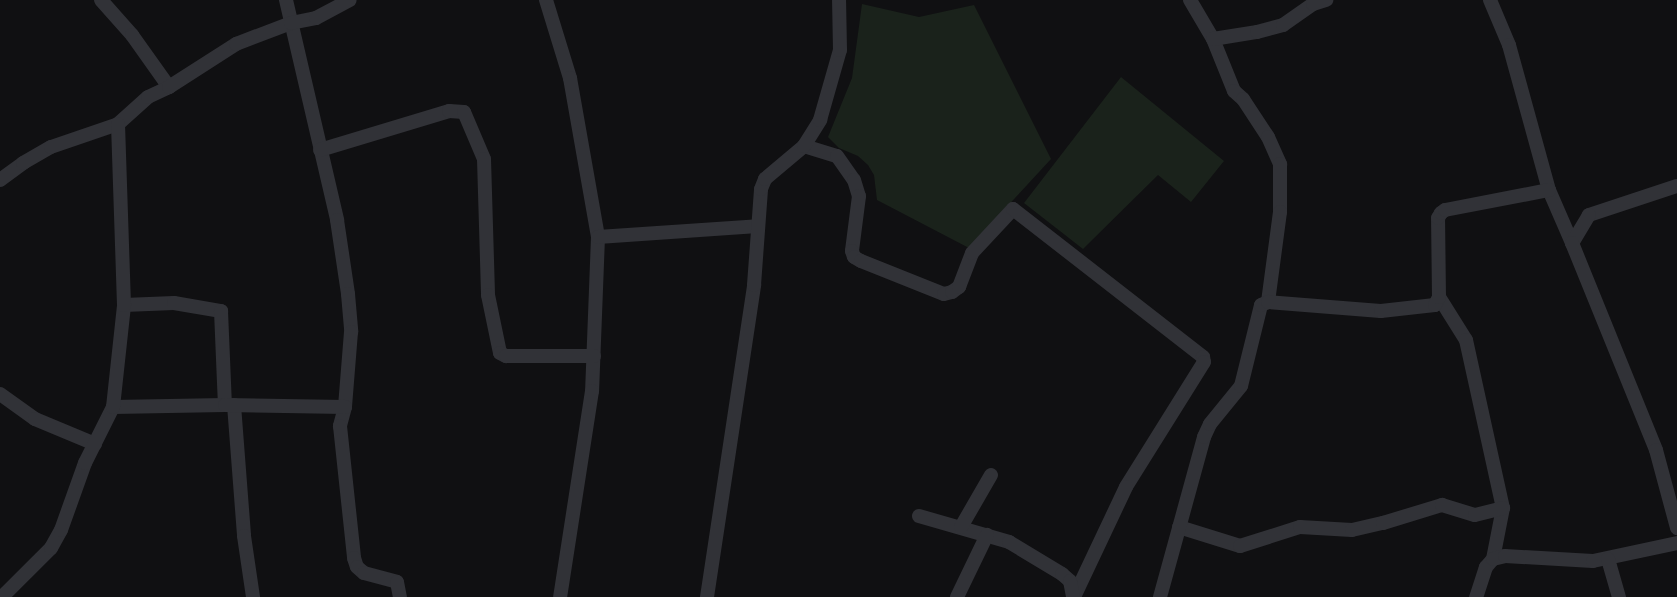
<!DOCTYPE html>
<style>
body{margin:0}
#map{position:relative;width:1677px;height:597px;overflow:hidden;background:#101012;font-family:Cabin,sans-serif}
div>[style]{position:absolute}
.green>*{inset:0;background:#1a221b}
.minor>*{height:14px;margin:-7px;padding:0 7px;transform-origin:7px;border-radius:7px;background:#313237}
span{translate:-50% -50%;white-space:nowrap;text-align:center;line-height:1.15;-webkit-text-stroke:5px #0b0b0d;paint-order:stroke}
</style>
<div id="map">
<div class="green">
<i style="clip-path:polygon(862px 4px,919px 17px,974px 5px,1051px 159px,969px 248px,877px 200px,874px 175px,868px 165px,858px 156px,839px 148px,828px 137px,852px 78px)"></i>
<i style="clip-path:polygon(1121px 77px,1224px 161px,1191px 202px,1158px 175px,1083px 249px,1024px 203px)"></i>
</div>
<div class="minor">
<i style="left:101px;top:0;width:47px;rotate:48.5deg"></i>
<i style="left:132px;top:35px;width:64px;rotate:54.6deg"></i>
<i style="left:286px;top:0;width:226px;rotate:76.9deg"></i>
<i style="left:337px;top:220px;width:75px;rotate:81.5deg"></i>
<i style="left:348px;top:294px;width:38px;rotate:85deg"></i>
<i style="left:351px;top:332px;width:75px;rotate:94.6deg"></i>
<i style="left:345px;top:407px;width:20px;rotate:105deg"></i>
<i style="left:340px;top:426px;width:133px;rotate:83.9deg"></i>
<i style="left:354px;top:558px;width:9px;rotate:72deg"></i>
<i style="left:357px;top:567px;width:9px;rotate:41deg"></i>
<i style="left:364px;top:573px;width:34px;rotate:15deg"></i>
<i style="left:397px;top:582px;width:15px;rotate:79deg"></i>
<i style="left:546px;top:0;width:82px;rotate:72.9deg"></i>
<i style="left:570px;top:78px;width:161px;rotate:80deg"></i>
<i style="left:598px;top:237px;width:154px;rotate:92.2deg"></i>
<i style="left:592px;top:391px;width:208px;rotate:98.8deg"></i>
<i style="left:1190px;top:0;width:45px;rotate:59.5deg"></i>
<i style="left:1213px;top:39px;width:56px;rotate:68deg"></i>
<i style="left:1234px;top:91px;width:12px;rotate:42deg"></i>
<i style="left:1243px;top:99px;width:45px;rotate:56.7deg"></i>
<i style="left:1268px;top:137px;width:30px;rotate:66deg"></i>
<i style="left:1280px;top:164px;width:48px;rotate:90deg"></i>
<i style="left:1280px;top:212px;width:91px;rotate:97.6deg"></i>
<i style="left:1490px;top:0;width:49px;rotate:67.1deg"></i>
<i style="left:1509px;top:45px;width:150px;rotate:74.6deg"></i>
<i style="left:1549px;top:190px;width:58px;rotate:66.5deg"></i>
<i style="left:1213px;top:39px;width:45px;rotate:-9deg"></i>
<i style="left:1257px;top:32px;width:27px;rotate:-15deg"></i>
<i style="left:1283px;top:25px;width:37px;rotate:-35deg"></i>
<i style="left:1313px;top:4px;width:14px;rotate:-17deg"></i>
<i style="left:804px;top:146px;width:34px;rotate:17deg"></i>
<i style="left:837px;top:156px;width:29px;rotate:55deg"></i>
<i style="left:854px;top:180px;width:17px;rotate:73deg"></i>
<i style="left:859px;top:196px;width:55px;rotate:97.3deg"></i>
<i style="left:852px;top:251px;width:6px;rotate:72deg"></i>
<i style="left:854px;top:257px;width:8px;rotate:30deg"></i>
<i style="left:861px;top:261px;width:89px;rotate:21.7deg"></i>
<i style="left:944px;top:294px;width:8px;rotate:-14deg"></i>
<i style="left:952px;top:292px;width:9px;rotate:-36deg"></i>
<i style="left:959px;top:287px;width:36px;rotate:-69deg"></i>
<i style="left:972px;top:253px;width:60px;rotate:-47deg"></i>
<i style="left:1013px;top:209px;width:241px;rotate:37.9deg"></i>
<i style="left:1203px;top:357px;width:5px;rotate:79deg"></i>
<i style="left:1204px;top:362px;width:147px;rotate:122deg"></i>
<i style="left:1126px;top:487px;width:122px;rotate:115.3deg"></i>
<i style="left:320px;top:150px;width:135px;rotate:-16.8deg"></i>
<i style="left:449px;top:111px;width:15px;rotate:4deg"></i>
<i style="left:464px;top:112px;width:51px;rotate:66.9deg"></i>
<i style="left:484px;top:159px;width:136px;rotate:88.3deg"></i>
<i style="left:488px;top:295px;width:59px;rotate:78.3deg"></i>
<i style="left:500px;top:353px;width:7px;rotate:27deg"></i>
<i style="left:506px;top:356px;width:88px"></i>
<i style="left:0;top:180px;width:29px;rotate:-36deg"></i>
<i style="left:23px;top:163px;width:32px;rotate:-30deg"></i>
<i style="left:51px;top:147px;width:71px;rotate:-18.9deg"></i>
<i style="left:118px;top:124px;width:40px;rotate:-42deg"></i>
<i style="left:148px;top:97px;width:23px;rotate:-25deg"></i>
<i style="left:169px;top:87px;width:80px;rotate:-32.7deg"></i>
<i style="left:236px;top:44px;width:59px;rotate:-20.9deg"></i>
<i style="left:291px;top:23px;width:25px;rotate:-11deg"></i>
<i style="left:316px;top:18px;width:38px;rotate:-28deg"></i>
<i style="left:1677px;top:186px;width:93px;rotate:161.8deg"></i>
<i style="left:1589px;top:215px;width:33px;rotate:121deg"></i>
<i style="left:1572px;top:243px;width:223px;rotate:67.9deg"></i>
<i style="left:1656px;top:450px;width:81px;rotate:74.9deg"></i>
<i style="left:598px;top:237px;width:160px;rotate:-3.9deg"></i>
<i style="left:1439px;top:297px;width:51px;rotate:57.9deg"></i>
<i style="left:1466px;top:340px;width:172px;rotate:77.6deg"></i>
<i style="left:1503px;top:508px;width:52px;rotate:101.1deg"></i>
<i style="left:1493px;top:559px;width:11px;rotate:131deg"></i>
<i style="left:1486px;top:567px;width:32px;rotate:108deg"></i>
<i style="left:124px;top:305px;width:50px;rotate:-2.3deg"></i>
<i style="left:174px;top:303px;width:48px;rotate:9.7deg"></i>
<i style="left:221px;top:311px;width:94px;rotate:87.6deg"></i>
<i style="left:0;top:394px;width:43px;rotate:35.5deg"></i>
<i style="left:35px;top:419px;width:65px;rotate:22.6deg"></i>
<i style="left:234px;top:405px;width:131px;rotate:85.6deg"></i>
<i style="left:244px;top:536px;width:62px;rotate:81.6deg"></i>
<i style="left:113px;top:407px;width:112px;rotate:-1deg"></i>
<i style="left:225px;top:405px;width:120px;rotate:1deg"></i>
<i style="left:919px;top:516px;width:94px;rotate:16.1deg"></i>
<i style="left:1009px;top:542px;width:62px;rotate:31.1deg"></i>
<i style="left:1062px;top:574px;width:11px;rotate:41deg"></i>
<i style="left:1070px;top:581px;width:16px;rotate:79deg"></i>
<i style="left:961px;top:527px;width:60px;rotate:-60deg"></i>
<i style="left:1179px;top:527px;width:64px;rotate:17.3deg"></i>
<i style="left:1240px;top:546px;width:63px;rotate:-17.6deg"></i>
<i style="left:1300px;top:527px;width:52px;rotate:3.3deg"></i>
<i style="left:1352px;top:530px;width:32px;rotate:-13deg"></i>
<i style="left:1383px;top:523px;width:62px;rotate:-17deg"></i>
<i style="left:1442px;top:505px;width:34px;rotate:17deg"></i>
<i style="left:1475px;top:515px;width:29px;rotate:-14deg"></i>
<i style="left:1493px;top:559px;width:12px;rotate:-14deg"></i>
<i style="left:1505px;top:556px;width:88px;rotate:3.3deg"></i>
<i style="left:1593px;top:561px;width:86px;rotate:-12.1deg"></i>
<i style="left:1608px;top:559px;width:40px;rotate:74deg"></i>
<i style="left:2px;top:597px;width:69px;rotate:-45deg"></i>
<i style="left:51px;top:548px;width:21px;rotate:-61deg"></i>
<i style="left:61px;top:530px;width:71px;rotate:-70.3deg"></i>
<i style="left:85px;top:463px;width:63px;rotate:-63.4deg"></i>
<i style="left:113px;top:407px;width:103px;rotate:-83.8deg"></i>
<i style="left:124px;top:305px;width:181px;rotate:-91.9deg"></i>
<i style="left:707px;top:597px;width:316px;rotate:-81.4deg"></i>
<i style="left:754px;top:285px;width:96px;rotate:-85.8deg"></i>
<i style="left:761px;top:189px;width:11px;rotate:-68deg"></i>
<i style="left:765px;top:179px;width:51px;rotate:-40.2deg"></i>
<i style="left:804px;top:146px;width:31px;rotate:-58deg"></i>
<i style="left:820px;top:120px;width:73px;rotate:-74.1deg"></i>
<i style="left:840px;top:50px;width:50px;rotate:-91.1deg"></i>
<i style="left:957px;top:597px;width:69px;rotate:-64.2deg"></i>
<i style="left:1160px;top:597px;width:166px;rotate:-74.6deg"></i>
<i style="left:1204px;top:437px;width:14px;rotate:-65deg"></i>
<i style="left:1210px;top:424px;width:49px;rotate:-50.8deg"></i>
<i style="left:1241px;top:386px;width:83px;rotate:-76.1deg"></i>
<i style="left:1261px;top:305px;width:8px;rotate:-23deg"></i>
<i style="left:1268px;top:302px;width:113px;rotate:4.6deg"></i>
<i style="left:1381px;top:311px;width:54px;rotate:-6.3deg"></i>
<i style="left:1435px;top:305px;width:9px;rotate:-63deg"></i>
<i style="left:1439px;top:297px;width:79px;rotate:-90.7deg"></i>
<i style="left:1438px;top:218px;width:6px;rotate:-59deg"></i>
<i style="left:1441px;top:213px;width:5px;rotate:-37deg"></i>
<i style="left:1445px;top:210px;width:106px;rotate:-10.9deg"></i>
</div>
</div>
